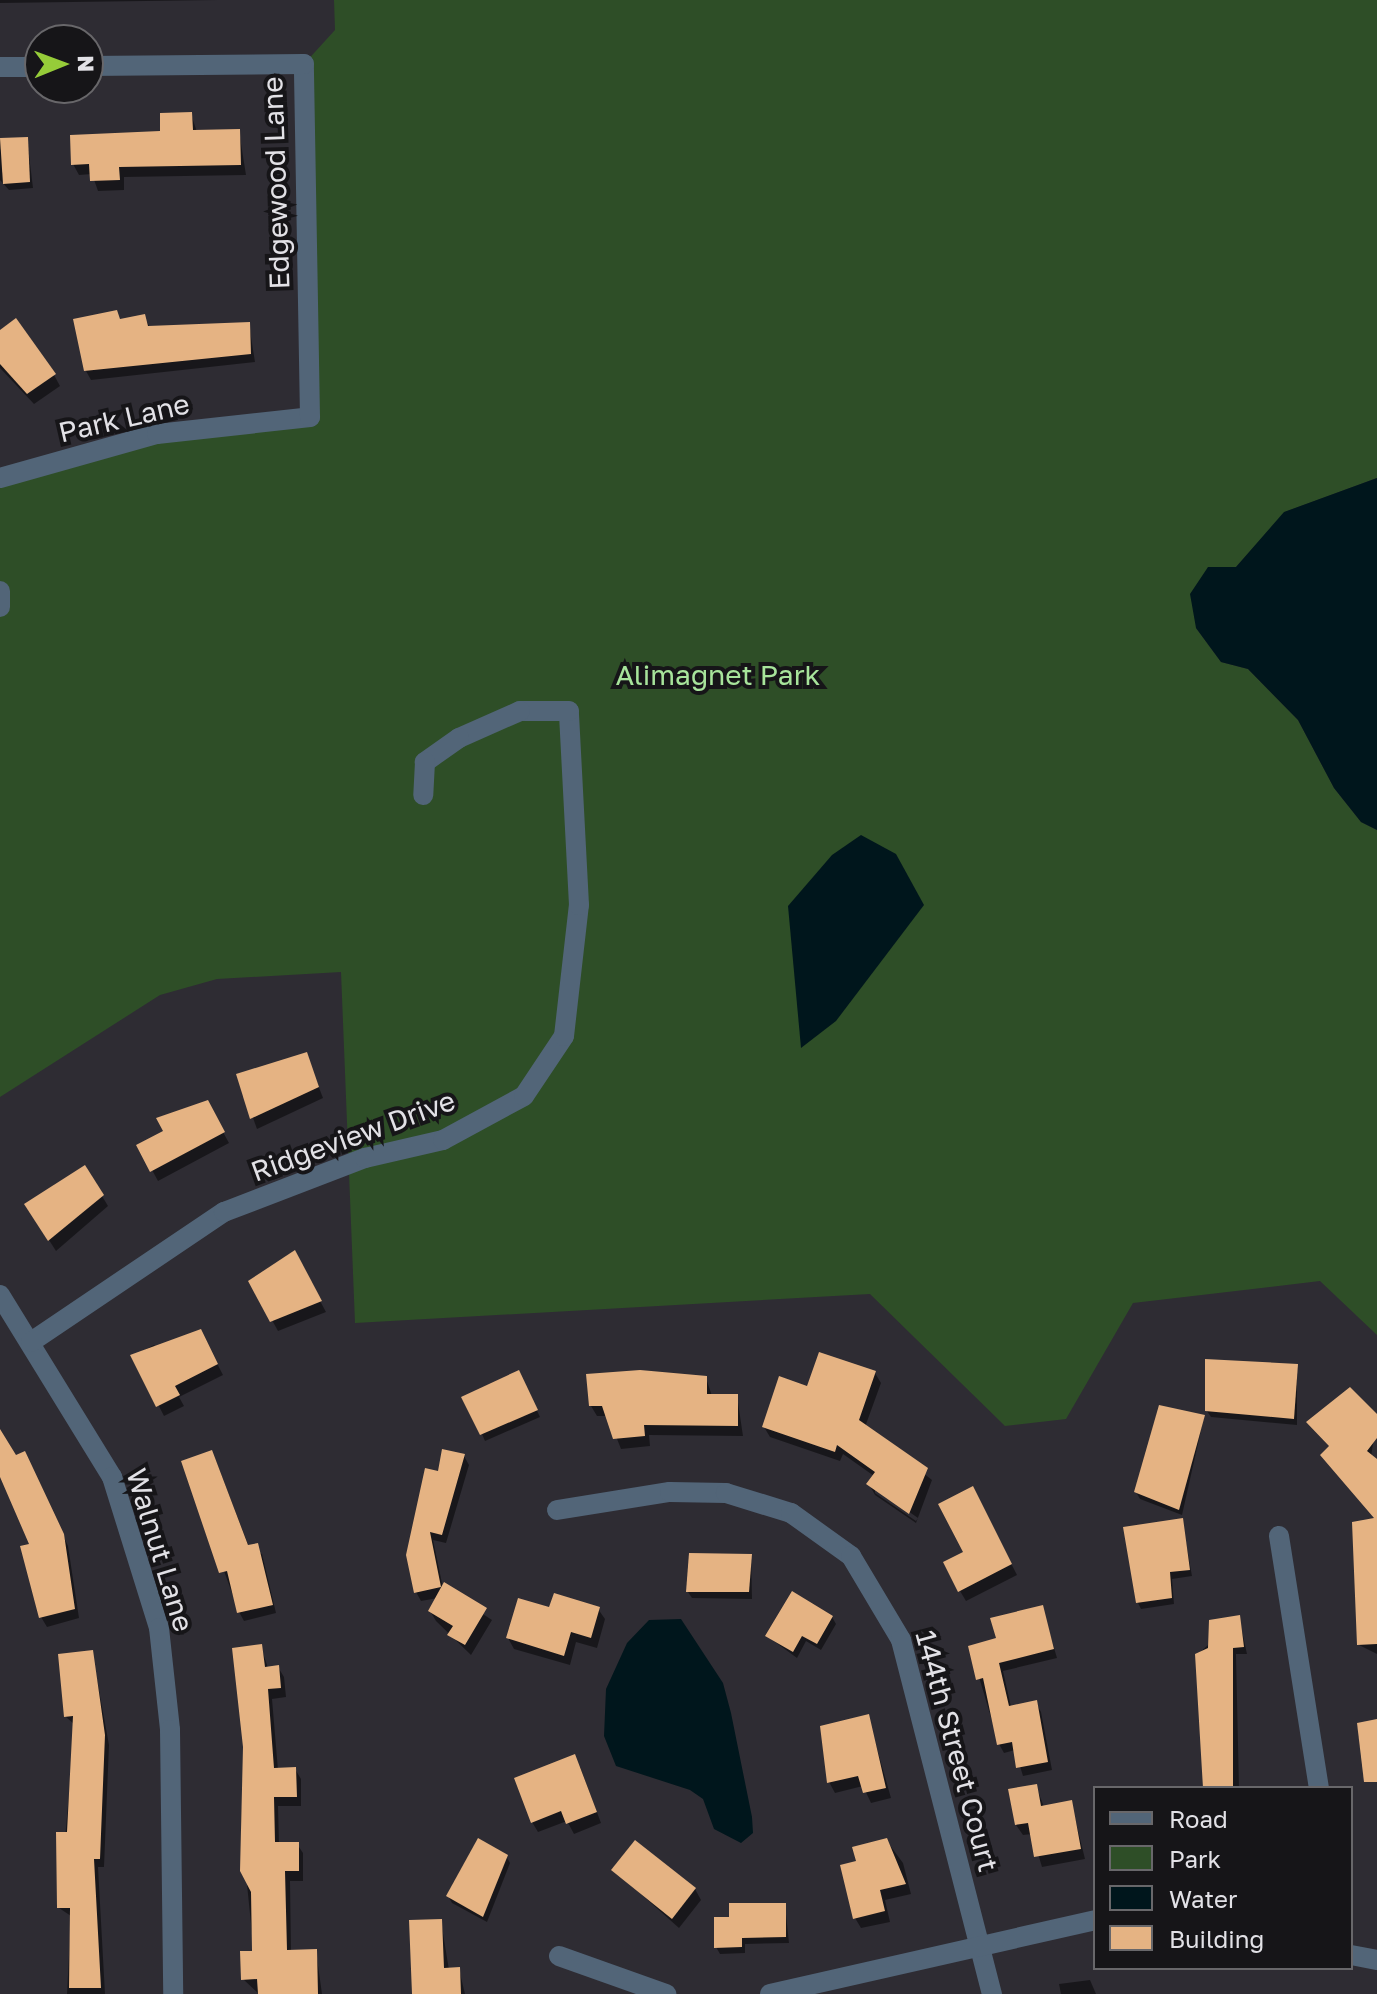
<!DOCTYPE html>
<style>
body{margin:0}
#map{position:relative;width:1377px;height:1994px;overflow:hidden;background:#2e2c33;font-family:"Golos Text",sans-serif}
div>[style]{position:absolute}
.green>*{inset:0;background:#2e4e27}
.water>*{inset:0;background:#00161c}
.shadow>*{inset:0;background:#0007}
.building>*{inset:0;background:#e5b383}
.minor>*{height:20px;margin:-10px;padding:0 10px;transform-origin:10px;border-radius:10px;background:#526578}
span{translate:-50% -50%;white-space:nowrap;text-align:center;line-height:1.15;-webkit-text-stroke:8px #161518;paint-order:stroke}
.street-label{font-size:28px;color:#e2e1e6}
.park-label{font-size:28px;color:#a7e49b}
.legend{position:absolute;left:1093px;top:1786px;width:260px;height:184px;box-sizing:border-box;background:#161518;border:2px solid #68676a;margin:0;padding:10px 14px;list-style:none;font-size:24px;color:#e2e1e6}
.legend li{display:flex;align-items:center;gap:16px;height:40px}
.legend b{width:40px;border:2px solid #68676a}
.north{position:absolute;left:24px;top:24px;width:80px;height:80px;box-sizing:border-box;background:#161518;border:2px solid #68676a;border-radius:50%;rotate:89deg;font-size:22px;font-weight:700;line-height:32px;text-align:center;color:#e2e1e6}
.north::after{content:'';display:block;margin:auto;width:28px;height:36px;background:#96cc39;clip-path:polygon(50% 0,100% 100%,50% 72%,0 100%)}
</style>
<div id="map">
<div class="green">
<i style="clip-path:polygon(334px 0,1377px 0,1377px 478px,1285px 512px,1236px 567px,1208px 567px,1196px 628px,1221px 662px,1248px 669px,1298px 720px,1334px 788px,1361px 822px,1377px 830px,1377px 1335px,1320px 1281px,1133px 1303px,1066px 1419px,1005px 1426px,870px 1294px,355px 1323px,341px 972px,217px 979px,160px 995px,0 1097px,0 478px,157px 434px,310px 417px,304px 64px,335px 30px)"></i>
</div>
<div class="water">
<i style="clip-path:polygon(1377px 478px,1377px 830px,1361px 822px,1334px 788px,1298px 720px,1248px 669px,1221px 662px,1196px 628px,1190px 594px,1208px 567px,1236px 567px,1284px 512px)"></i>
<i style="clip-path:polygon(861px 835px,896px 854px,924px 905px,836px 1021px,801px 1048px,788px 906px,832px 855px)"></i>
<i style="clip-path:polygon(681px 1619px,723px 1683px,731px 1713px,752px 1817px,753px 1833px,741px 1843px,714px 1829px,703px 1799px,690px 1790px,616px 1766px,604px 1736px,606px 1689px,627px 1643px,649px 1620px)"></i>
</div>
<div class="shadow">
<i style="clip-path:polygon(0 0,218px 0,0 3px)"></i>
<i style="clip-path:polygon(191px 114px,197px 132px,239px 131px,246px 175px,124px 177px,124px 190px,98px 191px,92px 174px,79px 175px,73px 164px,162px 133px)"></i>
<i style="clip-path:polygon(27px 139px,33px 188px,9px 190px,0 180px,0 140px)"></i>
<i style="clip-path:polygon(116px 312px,121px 321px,144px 316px,150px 328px,249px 324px,255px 362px,91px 380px,86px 371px)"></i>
<i style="clip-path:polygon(0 332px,54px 375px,60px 386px,34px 404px,0 368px)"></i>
<i style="clip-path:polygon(306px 1054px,323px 1098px,257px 1129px,238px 1076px)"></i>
<i style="clip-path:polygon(207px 1103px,229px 1143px,158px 1181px,139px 1146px,166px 1132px,159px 1119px)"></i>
<i style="clip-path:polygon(102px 1196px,108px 1206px,56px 1251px,33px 1215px)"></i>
<i style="clip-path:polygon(294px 1253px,326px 1312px,278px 1331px,251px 1282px)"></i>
<i style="clip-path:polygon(206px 1342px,223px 1375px,179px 1397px,184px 1406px,164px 1416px,133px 1356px,154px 1345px,158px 1352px)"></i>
<i style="clip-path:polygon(1297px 1366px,1297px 1425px,1211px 1417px,1207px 1411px)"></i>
<i style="clip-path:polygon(evenodd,875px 1373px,881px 1383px,865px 1427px,932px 1480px,916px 1523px,875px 1495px,869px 1484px,874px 1476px,843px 1454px,840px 1461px,770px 1437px,764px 1427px,875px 1373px,875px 1488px,918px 1518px,916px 1521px,875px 1493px,875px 1488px)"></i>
<i style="clip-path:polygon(706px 1378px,712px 1396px,737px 1396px,743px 1436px,649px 1435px,650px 1446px,621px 1449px,608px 1416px,597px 1416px,591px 1406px)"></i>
<i style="clip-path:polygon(522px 1379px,540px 1417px,485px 1441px,482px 1434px)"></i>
<i style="clip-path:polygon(1204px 1417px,1182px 1515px,1140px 1499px,1136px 1492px)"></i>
<i style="clip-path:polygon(1377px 1417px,1371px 1457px,1377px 1484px,1309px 1422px)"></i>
<i style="clip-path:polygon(0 1433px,16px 1458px,30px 1463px,68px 1546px,79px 1618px,47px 1627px,41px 1617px,31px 1545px,0 1472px)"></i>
<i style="clip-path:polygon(464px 1456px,469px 1465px,446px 1543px,433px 1540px,443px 1588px,492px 1620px,471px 1655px,436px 1621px,430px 1611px,438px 1598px,421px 1601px,416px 1592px,439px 1473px)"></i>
<i style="clip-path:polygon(216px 1461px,249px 1547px,262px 1554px,276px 1613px,244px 1621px,239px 1612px,184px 1462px)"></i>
<i style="clip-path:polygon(978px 1499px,1017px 1575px,966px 1601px,960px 1591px)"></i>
<i style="clip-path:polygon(1377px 1505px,1377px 1654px,1359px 1645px)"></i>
<i style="clip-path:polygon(1182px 1520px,1192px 1576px,1172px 1579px,1174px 1604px,1141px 1609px,1138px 1603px)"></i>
<i style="clip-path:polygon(751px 1556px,752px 1599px,692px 1598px,688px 1592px)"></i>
<i style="clip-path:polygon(1042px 1607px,1057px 1658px,1003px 1671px,1011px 1707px,1036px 1703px,1041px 1712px,1052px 1770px,1023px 1776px,1015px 1750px,1004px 1753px,999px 1744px,970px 1647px,998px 1640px)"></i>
<i style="clip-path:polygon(598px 1609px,605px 1619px,597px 1648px,576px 1642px,570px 1665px,514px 1649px,508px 1638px,551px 1610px)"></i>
<i style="clip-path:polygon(832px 1617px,836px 1624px,821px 1650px,806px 1641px,797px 1658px,767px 1636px)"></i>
<i style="clip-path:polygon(1239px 1617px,1247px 1654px,1236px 1654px,1239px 1788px,1204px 1788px,1197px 1655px)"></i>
<i style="clip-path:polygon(261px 1647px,268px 1668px,278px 1667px,284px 1677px,286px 1697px,272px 1699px,278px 1770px,295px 1769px,301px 1779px,301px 1806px,278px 1806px,279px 1844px,297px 1844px,303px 1853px,303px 1881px,290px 1881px,291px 1952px,316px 1951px,322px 1994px,259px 1994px,243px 1979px,254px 1953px,241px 1826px,245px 1746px)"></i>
<i style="clip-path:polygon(92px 1652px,109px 1745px,104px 1867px,98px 1867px,105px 1994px,67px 1994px,71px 1916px,59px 1908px,75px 1725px,66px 1717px,60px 1656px)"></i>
<i style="clip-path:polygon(868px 1717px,891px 1798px,871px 1803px,863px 1786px,835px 1793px,829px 1782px)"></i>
<i style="clip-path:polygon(580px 1767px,601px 1823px,574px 1834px,567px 1821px,538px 1832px,532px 1822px)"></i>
<i style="clip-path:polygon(1036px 1786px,1044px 1807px,1071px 1802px,1085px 1859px,1042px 1867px,1032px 1834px,1023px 1835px,1016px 1825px)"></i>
<i style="clip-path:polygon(886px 1840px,903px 1863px,911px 1894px,885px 1900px,890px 1922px,861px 1928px,855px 1918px)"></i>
<i style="clip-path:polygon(506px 1856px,510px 1863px,487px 1922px,452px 1903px,448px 1896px)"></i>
<i style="clip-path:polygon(614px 1870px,695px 1889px,701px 1900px,679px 1928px)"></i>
<i style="clip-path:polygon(785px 1905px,789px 1943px,745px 1944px,745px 1953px,720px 1954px,716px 1947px,731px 1919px)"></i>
<i style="clip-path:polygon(441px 1921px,449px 1970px,459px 1969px,465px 1994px,414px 1994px)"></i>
<i style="clip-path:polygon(1090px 1980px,1096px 1994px,1061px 1994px,1059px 1984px)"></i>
</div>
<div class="building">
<i style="clip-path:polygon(192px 112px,193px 130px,240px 129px,241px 165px,119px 167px,120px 180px,90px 181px,89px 164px,71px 165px,70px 135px,160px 131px,160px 113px)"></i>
<i style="clip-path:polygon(28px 137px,30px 182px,3px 184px,0 138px)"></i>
<i style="clip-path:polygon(117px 310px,120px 319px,145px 314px,148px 326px,250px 322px,251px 354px,84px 371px,73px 319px)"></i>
<i style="clip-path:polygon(16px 318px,56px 374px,27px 394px,0 364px,0 330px)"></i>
<i style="clip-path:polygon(307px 1052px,319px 1087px,250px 1119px,236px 1074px)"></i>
<i style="clip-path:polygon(208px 1100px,225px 1132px,150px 1172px,136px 1145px,163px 1131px,156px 1118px)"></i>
<i style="clip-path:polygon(85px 1165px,104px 1195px,48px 1241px,24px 1204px)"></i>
<i style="clip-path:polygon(295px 1250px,322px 1301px,270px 1322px,248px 1281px)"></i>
<i style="clip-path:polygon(201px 1329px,218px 1364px,175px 1386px,180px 1395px,156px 1407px,130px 1355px)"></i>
<i style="clip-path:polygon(819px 1352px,876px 1371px,859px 1420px,928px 1468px,909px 1514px,866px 1484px,875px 1472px,837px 1445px,835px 1452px,762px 1427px,779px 1376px,807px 1386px)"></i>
<i style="clip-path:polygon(1205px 1359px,1298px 1364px,1294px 1419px,1205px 1411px)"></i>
<i style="clip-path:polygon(519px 1370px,538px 1410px,480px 1435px,461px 1397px)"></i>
<i style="clip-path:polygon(640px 1370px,707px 1376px,707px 1394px,738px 1394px,738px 1426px,644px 1425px,645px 1436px,613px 1439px,602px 1406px,589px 1406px,586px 1374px)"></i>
<i style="clip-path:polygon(1350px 1387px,1377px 1414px,1377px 1438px,1367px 1451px,1377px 1459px,1377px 1644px,1357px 1645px,1352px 1522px,1374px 1518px,1320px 1455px,1329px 1446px,1306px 1422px)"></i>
<i style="clip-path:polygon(1159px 1405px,1205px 1415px,1179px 1510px,1134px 1492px)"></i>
<i style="clip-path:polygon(0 1429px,16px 1455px,25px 1451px,64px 1534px,75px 1609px,39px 1618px,20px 1546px,29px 1544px,0 1477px)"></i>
<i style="clip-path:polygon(442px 1449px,465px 1454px,442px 1535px,430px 1532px,441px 1587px,414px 1593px,406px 1555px,425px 1468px,438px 1471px)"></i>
<i style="clip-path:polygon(212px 1450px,248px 1545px,258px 1543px,273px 1605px,237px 1613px,227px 1571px,219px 1573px,181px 1461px)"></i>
<i style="clip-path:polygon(973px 1486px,1012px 1564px,958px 1592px,943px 1562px,963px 1552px,938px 1504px)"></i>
<i style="clip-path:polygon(1183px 1518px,1190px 1570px,1170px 1572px,1172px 1598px,1136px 1603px,1123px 1527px)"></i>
<i style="clip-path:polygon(689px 1553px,752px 1554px,749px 1592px,686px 1592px)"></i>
<i style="clip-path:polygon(444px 1582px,487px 1608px,465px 1645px,447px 1635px,453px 1626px,428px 1611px)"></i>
<i style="clip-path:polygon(792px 1591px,833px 1616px,817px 1644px,802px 1636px,793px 1652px,765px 1636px)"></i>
<i style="clip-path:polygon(554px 1593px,600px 1607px,591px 1638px,571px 1632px,564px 1656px,506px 1638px,518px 1598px,549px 1607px)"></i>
<i style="clip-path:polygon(1043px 1605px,1054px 1649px,999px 1663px,1009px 1706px,1037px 1700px,1048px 1762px,1016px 1768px,1012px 1742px,997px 1745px,983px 1678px,976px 1680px,968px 1646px,996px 1638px,990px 1618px)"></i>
<i style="clip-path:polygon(1240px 1615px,1244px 1647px,1233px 1648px,1233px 1786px,1203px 1788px,1195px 1654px,1208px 1648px,1209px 1620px)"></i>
<i style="clip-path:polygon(262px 1644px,265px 1667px,279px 1665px,281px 1688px,268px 1689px,274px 1768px,296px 1767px,297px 1797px,274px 1797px,275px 1842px,299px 1842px,299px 1871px,285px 1871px,287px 1950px,317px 1949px,318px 1994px,258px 1994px,257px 1979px,241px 1980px,240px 1951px,252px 1951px,251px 1892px,240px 1871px,243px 1747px,232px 1648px)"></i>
<i style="clip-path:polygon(93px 1650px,105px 1735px,100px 1859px,94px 1859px,101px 1988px,69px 1988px,70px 1908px,57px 1908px,56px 1832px,67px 1832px,73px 1716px,64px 1717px,58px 1654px)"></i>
<i style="clip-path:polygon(869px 1714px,886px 1788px,863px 1793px,858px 1776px,827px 1783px,820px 1726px)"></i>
<i style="clip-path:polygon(1377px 1719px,1377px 1782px,1364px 1782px,1357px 1723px)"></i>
<i style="clip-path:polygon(575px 1754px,597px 1812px,566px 1824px,561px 1811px,531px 1823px,514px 1778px)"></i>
<i style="clip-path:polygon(1037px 1784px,1041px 1806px,1072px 1800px,1081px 1849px,1034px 1857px,1028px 1823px,1015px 1825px,1008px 1789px)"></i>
<i style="clip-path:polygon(478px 1838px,508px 1855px,483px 1917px,446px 1896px)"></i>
<i style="clip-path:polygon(887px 1838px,906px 1884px,880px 1890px,885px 1911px,853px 1919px,840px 1865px,856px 1861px,852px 1847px)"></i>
<i style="clip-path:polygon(635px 1840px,696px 1888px,672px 1919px,611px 1870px)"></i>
<i style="clip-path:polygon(729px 1903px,786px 1903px,786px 1937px,742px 1938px,742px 1947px,714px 1948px,714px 1917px,729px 1917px)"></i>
<i style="clip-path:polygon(442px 1919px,444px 1968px,460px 1967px,461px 1994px,412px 1994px,409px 1920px)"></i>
</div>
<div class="minor">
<i style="left:0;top:67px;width:40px"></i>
<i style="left:0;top:478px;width:163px;rotate:-15.7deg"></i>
<i style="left:157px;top:434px;width:154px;rotate:-6.3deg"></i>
<i style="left:310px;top:417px;width:353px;rotate:-91deg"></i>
<i style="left:304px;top:64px;width:216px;rotate:179.5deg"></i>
<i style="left:0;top:591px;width:16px;rotate:90deg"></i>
<i style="left:0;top:1295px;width:214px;rotate:58.4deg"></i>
<i style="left:112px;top:1477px;width:158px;rotate:72.7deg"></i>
<i style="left:159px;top:1628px;width:103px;rotate:83.8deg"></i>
<i style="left:170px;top:1730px;width:264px;rotate:89.3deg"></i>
<i style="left:31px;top:1342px;width:233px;rotate:-34deg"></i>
<i style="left:224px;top:1212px;width:151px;rotate:-21deg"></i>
<i style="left:365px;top:1158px;width:80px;rotate:-13deg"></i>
<i style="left:443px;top:1140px;width:92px;rotate:-28.5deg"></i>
<i style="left:524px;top:1096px;width:72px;rotate:-56.3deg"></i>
<i style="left:564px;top:1036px;width:132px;rotate:-83.5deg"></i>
<i style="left:579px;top:905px;width:194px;rotate:-93deg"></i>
<i style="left:569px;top:711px;width:49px;rotate:180deg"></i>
<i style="left:520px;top:711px;width:67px;rotate:156.1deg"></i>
<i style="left:459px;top:738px;width:42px;rotate:144.8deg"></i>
<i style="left:425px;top:762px;width:33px;rotate:93deg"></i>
<i style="left:557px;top:1510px;width:114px;rotate:-9.1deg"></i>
<i style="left:670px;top:1492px;width:56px;rotate:1deg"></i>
<i style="left:726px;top:1493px;width:68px;rotate:17.1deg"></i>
<i style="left:791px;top:1513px;width:74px;rotate:35.6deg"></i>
<i style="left:851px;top:1556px;width:98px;rotate:59.2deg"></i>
<i style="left:901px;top:1640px;width:366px;rotate:75.6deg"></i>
<i style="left:1279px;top:1536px;width:255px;rotate:81deg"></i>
<i style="left:1351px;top:1955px;width:26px;rotate:11deg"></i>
<i style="left:559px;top:1956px;width:114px;rotate:19.6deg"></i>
<i style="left:770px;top:1994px;width:333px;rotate:-12.8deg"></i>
</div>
<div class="street-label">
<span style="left:276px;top:183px;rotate:-92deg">Edgewood Lane</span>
<span style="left:124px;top:418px;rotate:-13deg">Park Lane</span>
<span style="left:353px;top:1136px;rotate:-20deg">Ridgeview Drive</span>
<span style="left:160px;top:1550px;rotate:73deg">Walnut Lane</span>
<span style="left:957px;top:1751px;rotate:75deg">144th Street Court</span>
</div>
<div class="park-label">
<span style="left:718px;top:675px">Alimagnet Park</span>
</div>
<ul class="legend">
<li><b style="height:10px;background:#526578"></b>Road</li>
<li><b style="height:22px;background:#2e4e27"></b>Park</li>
<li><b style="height:22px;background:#00161c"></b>Water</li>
<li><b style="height:22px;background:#e5b383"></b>Building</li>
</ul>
<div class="north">N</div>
</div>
